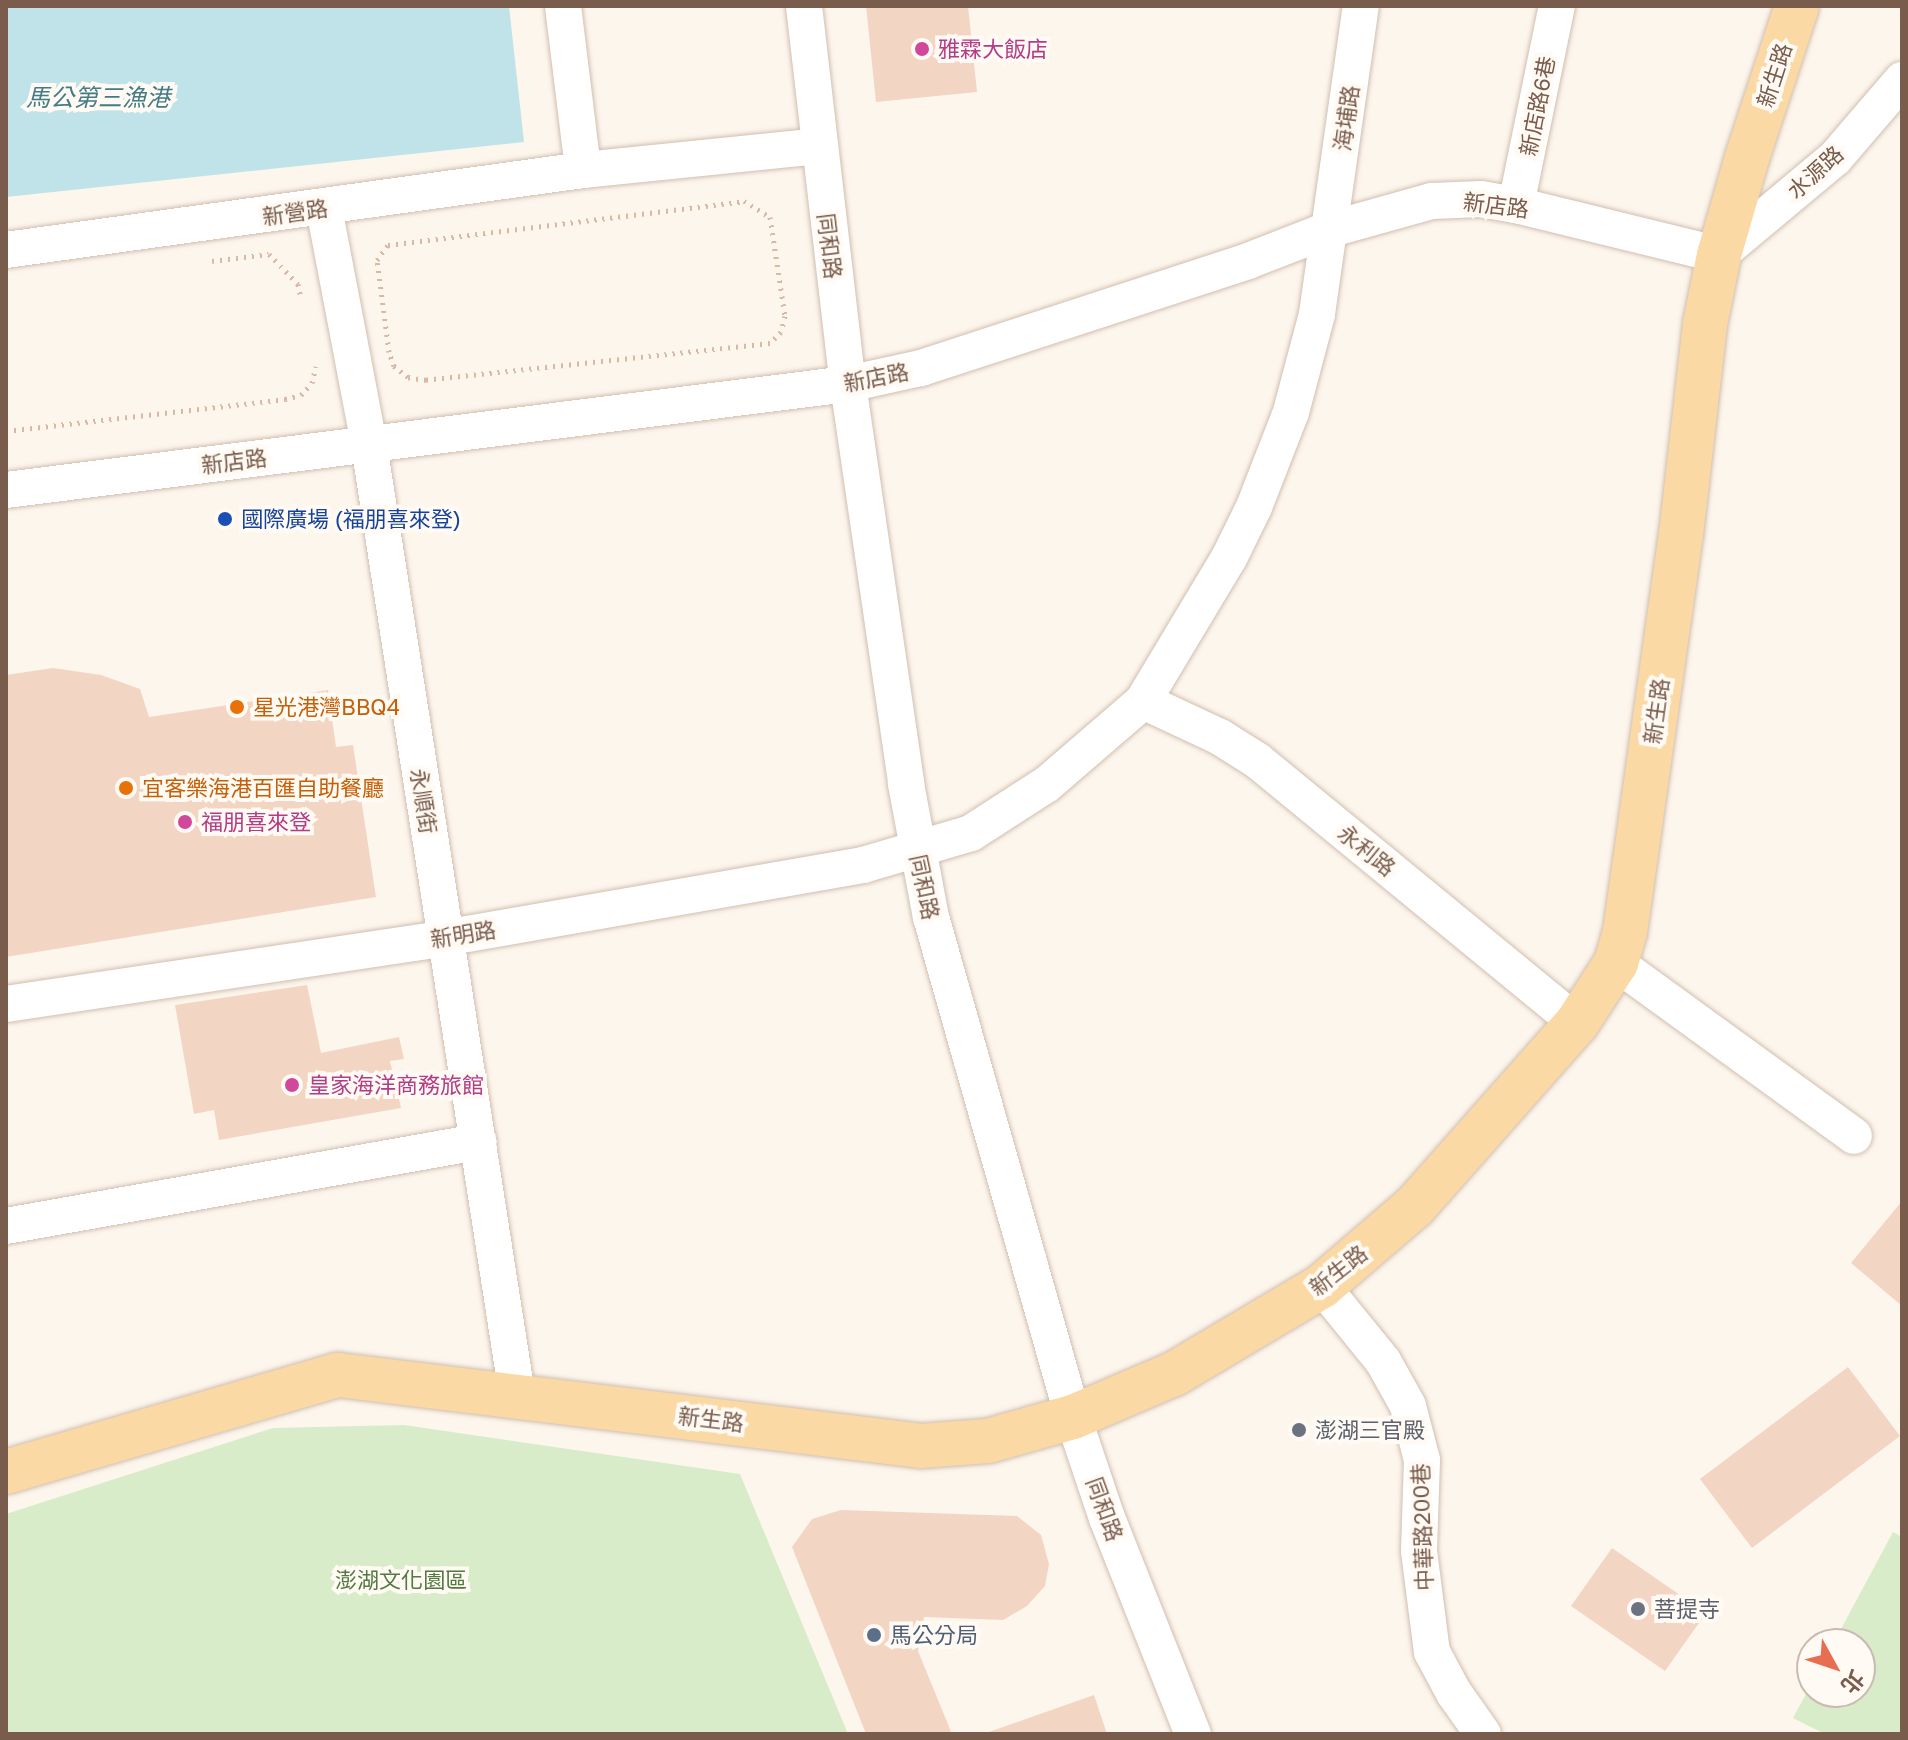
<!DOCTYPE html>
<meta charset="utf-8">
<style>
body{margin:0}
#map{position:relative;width:1908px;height:1740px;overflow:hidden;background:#fdf6ec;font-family:"Golos Text","Noto Sans TC",sans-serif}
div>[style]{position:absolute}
.green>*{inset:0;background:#d8ecc9}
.water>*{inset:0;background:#bfe3e8}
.building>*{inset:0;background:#f3d5c3}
.path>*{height:5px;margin-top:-2.5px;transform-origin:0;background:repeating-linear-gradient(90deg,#d9b8a5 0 2px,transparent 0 8px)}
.roads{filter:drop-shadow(0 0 2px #d1beb0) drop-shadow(0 0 2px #d1beb0)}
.minor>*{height:36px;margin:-18px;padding:0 18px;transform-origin:18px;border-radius:18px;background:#fff}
.major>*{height:44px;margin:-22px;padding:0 22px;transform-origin:22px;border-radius:22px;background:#fbd9a5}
.dots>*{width:22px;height:22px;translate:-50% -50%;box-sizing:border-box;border:4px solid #fffaf3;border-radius:50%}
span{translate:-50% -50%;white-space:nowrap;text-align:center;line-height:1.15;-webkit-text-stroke:8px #fffaf3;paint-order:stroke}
.hotel-label{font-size:22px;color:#b23c85}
.left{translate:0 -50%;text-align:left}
.street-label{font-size:22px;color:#7a5c4d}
.transit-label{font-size:22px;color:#164399}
.food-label{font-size:22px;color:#c56008}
.worship-label{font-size:22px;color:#5b616d}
.park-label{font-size:22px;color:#537a41}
.service-label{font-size:22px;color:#4e5e75}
.water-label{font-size:24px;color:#437c86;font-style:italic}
.frame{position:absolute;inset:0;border:8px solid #7a5c4d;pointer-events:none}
.north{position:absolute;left:1796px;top:1628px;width:80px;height:80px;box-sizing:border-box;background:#fffaf3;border:2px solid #cabbb1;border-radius:50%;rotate:130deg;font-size:22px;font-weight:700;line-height:32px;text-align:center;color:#7a5c4d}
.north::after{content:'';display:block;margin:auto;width:28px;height:36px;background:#e76f51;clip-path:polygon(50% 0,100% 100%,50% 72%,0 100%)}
</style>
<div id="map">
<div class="green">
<i style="clip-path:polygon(404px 1425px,740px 1474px,848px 1734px,6px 1734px,6px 1514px,273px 1428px)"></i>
<i style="clip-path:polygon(1893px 1532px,1902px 1537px,1902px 1734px,1825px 1734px,1793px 1718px,1812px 1683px,1812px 1692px,1860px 1692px,1860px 1644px,1833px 1644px)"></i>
</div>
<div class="water">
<i style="clip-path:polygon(6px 6px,509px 6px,524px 142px,6px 197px)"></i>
</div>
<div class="building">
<i style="clip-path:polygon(866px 6px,968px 6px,977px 92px,876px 102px)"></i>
<i style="clip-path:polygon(53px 668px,101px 675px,140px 689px,149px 717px,328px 690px,336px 747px,353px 745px,376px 897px,6px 957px,6px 675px)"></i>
<i style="clip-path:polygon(307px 985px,321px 1053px,399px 1037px,404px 1059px,390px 1061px,401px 1108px,219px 1140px,214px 1110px,194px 1114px,175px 1005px)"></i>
<i style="clip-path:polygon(1902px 1201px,1902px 1306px,1851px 1263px)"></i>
<i style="clip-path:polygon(1848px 1367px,1900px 1436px,1752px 1548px,1700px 1479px)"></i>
<i style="clip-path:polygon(841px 1510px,1017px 1516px,1041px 1535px,1049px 1564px,1045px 1586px,1027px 1606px,1003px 1620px,924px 1617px,918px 1651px,952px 1734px,866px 1734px,792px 1547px,812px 1519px)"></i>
<i style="clip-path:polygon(1612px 1548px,1706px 1613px,1665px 1671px,1571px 1606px)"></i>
<i style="clip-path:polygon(1094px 1695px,1107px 1734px,983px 1734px)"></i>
</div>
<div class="path">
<i style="left:744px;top:201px;width:31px;rotate:32deg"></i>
<i style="left:770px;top:217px;width:100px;rotate:81.4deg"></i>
<i style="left:785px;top:316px;width:16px;rotate:104deg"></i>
<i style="left:781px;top:332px;width:16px;rotate:135deg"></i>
<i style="left:770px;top:343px;width:346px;rotate:173.9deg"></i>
<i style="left:426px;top:380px;width:18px;rotate:-171deg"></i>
<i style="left:408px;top:377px;width:18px;rotate:-142deg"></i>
<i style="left:394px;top:366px;width:15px;rotate:-110deg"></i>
<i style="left:389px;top:352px;width:93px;rotate:-97.4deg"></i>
<i style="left:377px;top:260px;width:19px;rotate:-54deg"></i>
<i style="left:388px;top:245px;width:359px;rotate:-7deg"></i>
<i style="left:212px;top:261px;width:57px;rotate:-7deg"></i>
<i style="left:269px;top:254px;width:42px;rotate:46deg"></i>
<i style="left:298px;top:284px;width:14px;rotate:78deg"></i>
<i style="left:6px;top:431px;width:281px;rotate:-6.5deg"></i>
<i style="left:285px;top:399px;width:16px;rotate:-14deg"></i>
<i style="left:301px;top:395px;width:16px;rotate:-47deg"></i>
<i style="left:312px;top:383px;width:17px;rotate:-77deg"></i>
</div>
<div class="roads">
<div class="minor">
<i style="left:563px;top:6px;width:165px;rotate:83deg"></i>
<i style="left:804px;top:6px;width:381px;rotate:83.4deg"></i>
<i style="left:848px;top:384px;width:404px;rotate:81.7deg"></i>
<i style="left:906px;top:784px;width:135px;rotate:79.4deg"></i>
<i style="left:931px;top:917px;width:520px;rotate:74.15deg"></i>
<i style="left:1073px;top:1417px;width:107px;rotate:71.4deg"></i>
<i style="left:1107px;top:1518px;width:232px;rotate:68.3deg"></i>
<i style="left:1516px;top:205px;width:203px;rotate:-78.4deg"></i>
<i style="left:324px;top:208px;width:241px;rotate:79.2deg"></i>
<i style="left:369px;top:445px;width:960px;rotate:81.14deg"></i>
<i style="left:6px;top:250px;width:583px;rotate:-7.89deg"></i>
<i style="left:583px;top:170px;width:236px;rotate:-5.8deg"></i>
<i style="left:6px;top:490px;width:849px;rotate:-7.18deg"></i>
<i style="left:848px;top:384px;width:75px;rotate:-12.4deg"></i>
<i style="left:921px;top:368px;width:344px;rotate:-18.1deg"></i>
<i style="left:1248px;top:261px;width:86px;rotate:-21.2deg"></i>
<i style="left:1328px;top:230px;width:108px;rotate:-15.6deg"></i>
<i style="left:1432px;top:201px;width:49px;rotate:-2.3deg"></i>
<i style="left:1481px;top:199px;width:36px;rotate:10deg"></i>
<i style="left:1516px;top:205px;width:209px;rotate:13.8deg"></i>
<i style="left:1719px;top:255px;width:151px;rotate:-39.9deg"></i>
<i style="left:1835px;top:158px;width:103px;rotate:-49.3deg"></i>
<i style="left:1143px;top:701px;width:85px;rotate:25.1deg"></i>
<i style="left:1220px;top:737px;width:45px;rotate:32.3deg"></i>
<i style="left:1258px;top:761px;width:413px;rotate:39.4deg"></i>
<i style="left:1616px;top:963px;width:294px;rotate:36deg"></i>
<i style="left:6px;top:1004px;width:444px;rotate:-8.5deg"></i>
<i style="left:445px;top:938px;width:424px;rotate:-9.9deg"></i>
<i style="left:863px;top:865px;width:113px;rotate:-16.5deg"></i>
<i style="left:971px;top:833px;width:90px;rotate:-32.8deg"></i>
<i style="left:1047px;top:784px;width:127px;rotate:-40.8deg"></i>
<i style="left:1143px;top:701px;width:167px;rotate:-59deg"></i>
<i style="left:1229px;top:558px;width:57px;rotate:-63.9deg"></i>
<i style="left:1254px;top:507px;width:102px;rotate:-68.7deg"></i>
<i style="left:1291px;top:412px;width:101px;rotate:-75.1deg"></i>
<i style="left:1317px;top:314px;width:311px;rotate:-81.9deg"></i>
<i style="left:6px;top:1226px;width:480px;rotate:-10.1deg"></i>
<i style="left:1322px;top:1286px;width:97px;rotate:50.9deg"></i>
<i style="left:1383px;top:1361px;width:51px;rotate:60.9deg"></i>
<i style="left:1408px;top:1406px;width:56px;rotate:75.5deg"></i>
<i style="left:1422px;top:1460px;width:91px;rotate:91.9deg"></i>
<i style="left:1419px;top:1551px;width:102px;rotate:82.7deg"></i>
<i style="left:1432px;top:1652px;width:47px;rotate:61.8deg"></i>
<i style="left:1454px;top:1693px;width:50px;rotate:54.7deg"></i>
</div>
<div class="major">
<i style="left:6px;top:1472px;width:346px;rotate:-16.3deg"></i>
<i style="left:338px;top:1375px;width:587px;rotate:6.94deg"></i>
<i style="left:921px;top:1446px;width:67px;rotate:-4.3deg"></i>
<i style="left:988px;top:1441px;width:88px;rotate:-15.8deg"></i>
<i style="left:1073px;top:1417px;width:110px;rotate:-23.1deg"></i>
<i style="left:1174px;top:1374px;width:172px;rotate:-30.7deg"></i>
<i style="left:1322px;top:1286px;width:123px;rotate:-40.7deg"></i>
<i style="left:1415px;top:1206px;width:244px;rotate:-48.5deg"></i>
<i style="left:1577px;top:1023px;width:72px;rotate:-57deg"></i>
<i style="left:1616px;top:963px;width:32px;rotate:-74deg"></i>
<i style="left:1625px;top:932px;width:401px;rotate:-82deg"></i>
<i style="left:1681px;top:535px;width:212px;rotate:-83.5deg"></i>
<i style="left:1705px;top:324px;width:70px;rotate:-78.5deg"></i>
<i style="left:1719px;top:255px;width:101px;rotate:-73.9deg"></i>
<i style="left:1747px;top:158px;width:160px;rotate:-71.8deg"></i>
</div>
</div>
<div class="dots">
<i style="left:922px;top:49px;background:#d1479c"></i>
<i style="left:225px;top:519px;background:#1a4fb4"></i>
<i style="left:237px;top:707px;background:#e8710a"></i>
<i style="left:126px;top:788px;background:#e8710a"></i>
<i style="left:185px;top:822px;background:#d1479c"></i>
<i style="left:292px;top:1085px;background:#d1479c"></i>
<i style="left:1299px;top:1430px;background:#6b7280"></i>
<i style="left:1638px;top:1609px;background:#6b7280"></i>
<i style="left:874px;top:1635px;background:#5c6f8a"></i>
</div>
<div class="hotel-label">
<span class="left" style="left:938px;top:49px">雅霖大飯店</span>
<span class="left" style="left:201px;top:822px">福朋喜來登</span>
<span class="left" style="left:308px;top:1085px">皇家海洋商務旅館</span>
</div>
<div class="street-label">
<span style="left:1774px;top:75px;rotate:-72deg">新生路</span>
<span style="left:1537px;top:106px;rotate:-79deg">新店路6巷</span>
<span style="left:1346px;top:118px;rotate:-82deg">海埔路</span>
<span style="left:1815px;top:172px;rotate:-42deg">水源路</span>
<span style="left:1496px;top:205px;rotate:7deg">新店路</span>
<span style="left:295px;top:212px;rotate:-8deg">新營路</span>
<span style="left:830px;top:246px;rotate:83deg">同和路</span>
<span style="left:876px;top:377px;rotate:-11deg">新店路</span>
<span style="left:234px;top:461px;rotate:-7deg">新店路</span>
<span style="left:1656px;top:711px;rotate:-82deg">新生路</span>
<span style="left:424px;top:801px;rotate:81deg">永順街</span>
<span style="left:1367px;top:850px;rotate:39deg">永利路</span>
<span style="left:925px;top:887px;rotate:78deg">同和路</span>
<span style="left:463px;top:934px;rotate:-9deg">新明路</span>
<span style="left:1338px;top:1270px;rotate:-38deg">新生路</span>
<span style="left:711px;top:1419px;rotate:7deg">新生路</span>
<span style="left:1105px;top:1509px;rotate:70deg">同和路</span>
<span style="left:1422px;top:1527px;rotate:-92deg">中華路200巷</span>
</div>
<div class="transit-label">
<span class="left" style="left:241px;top:519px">國際廣場 (福朋喜來登)</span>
</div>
<div class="food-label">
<span class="left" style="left:253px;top:707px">星光港灣BBQ4</span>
<span class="left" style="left:142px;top:788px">宜客樂海港百匯自助餐廳</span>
</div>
<div class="worship-label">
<span class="left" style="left:1315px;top:1430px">澎湖三官殿</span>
<span class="left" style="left:1654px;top:1609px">菩提寺</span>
</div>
<div class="park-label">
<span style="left:401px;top:1580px">澎湖文化園區</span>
</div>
<div class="service-label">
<span class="left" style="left:890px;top:1635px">馬公分局</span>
</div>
<div class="water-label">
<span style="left:98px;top:97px">馬公第三漁港</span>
</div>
<div class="frame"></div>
<div class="north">北</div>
</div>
